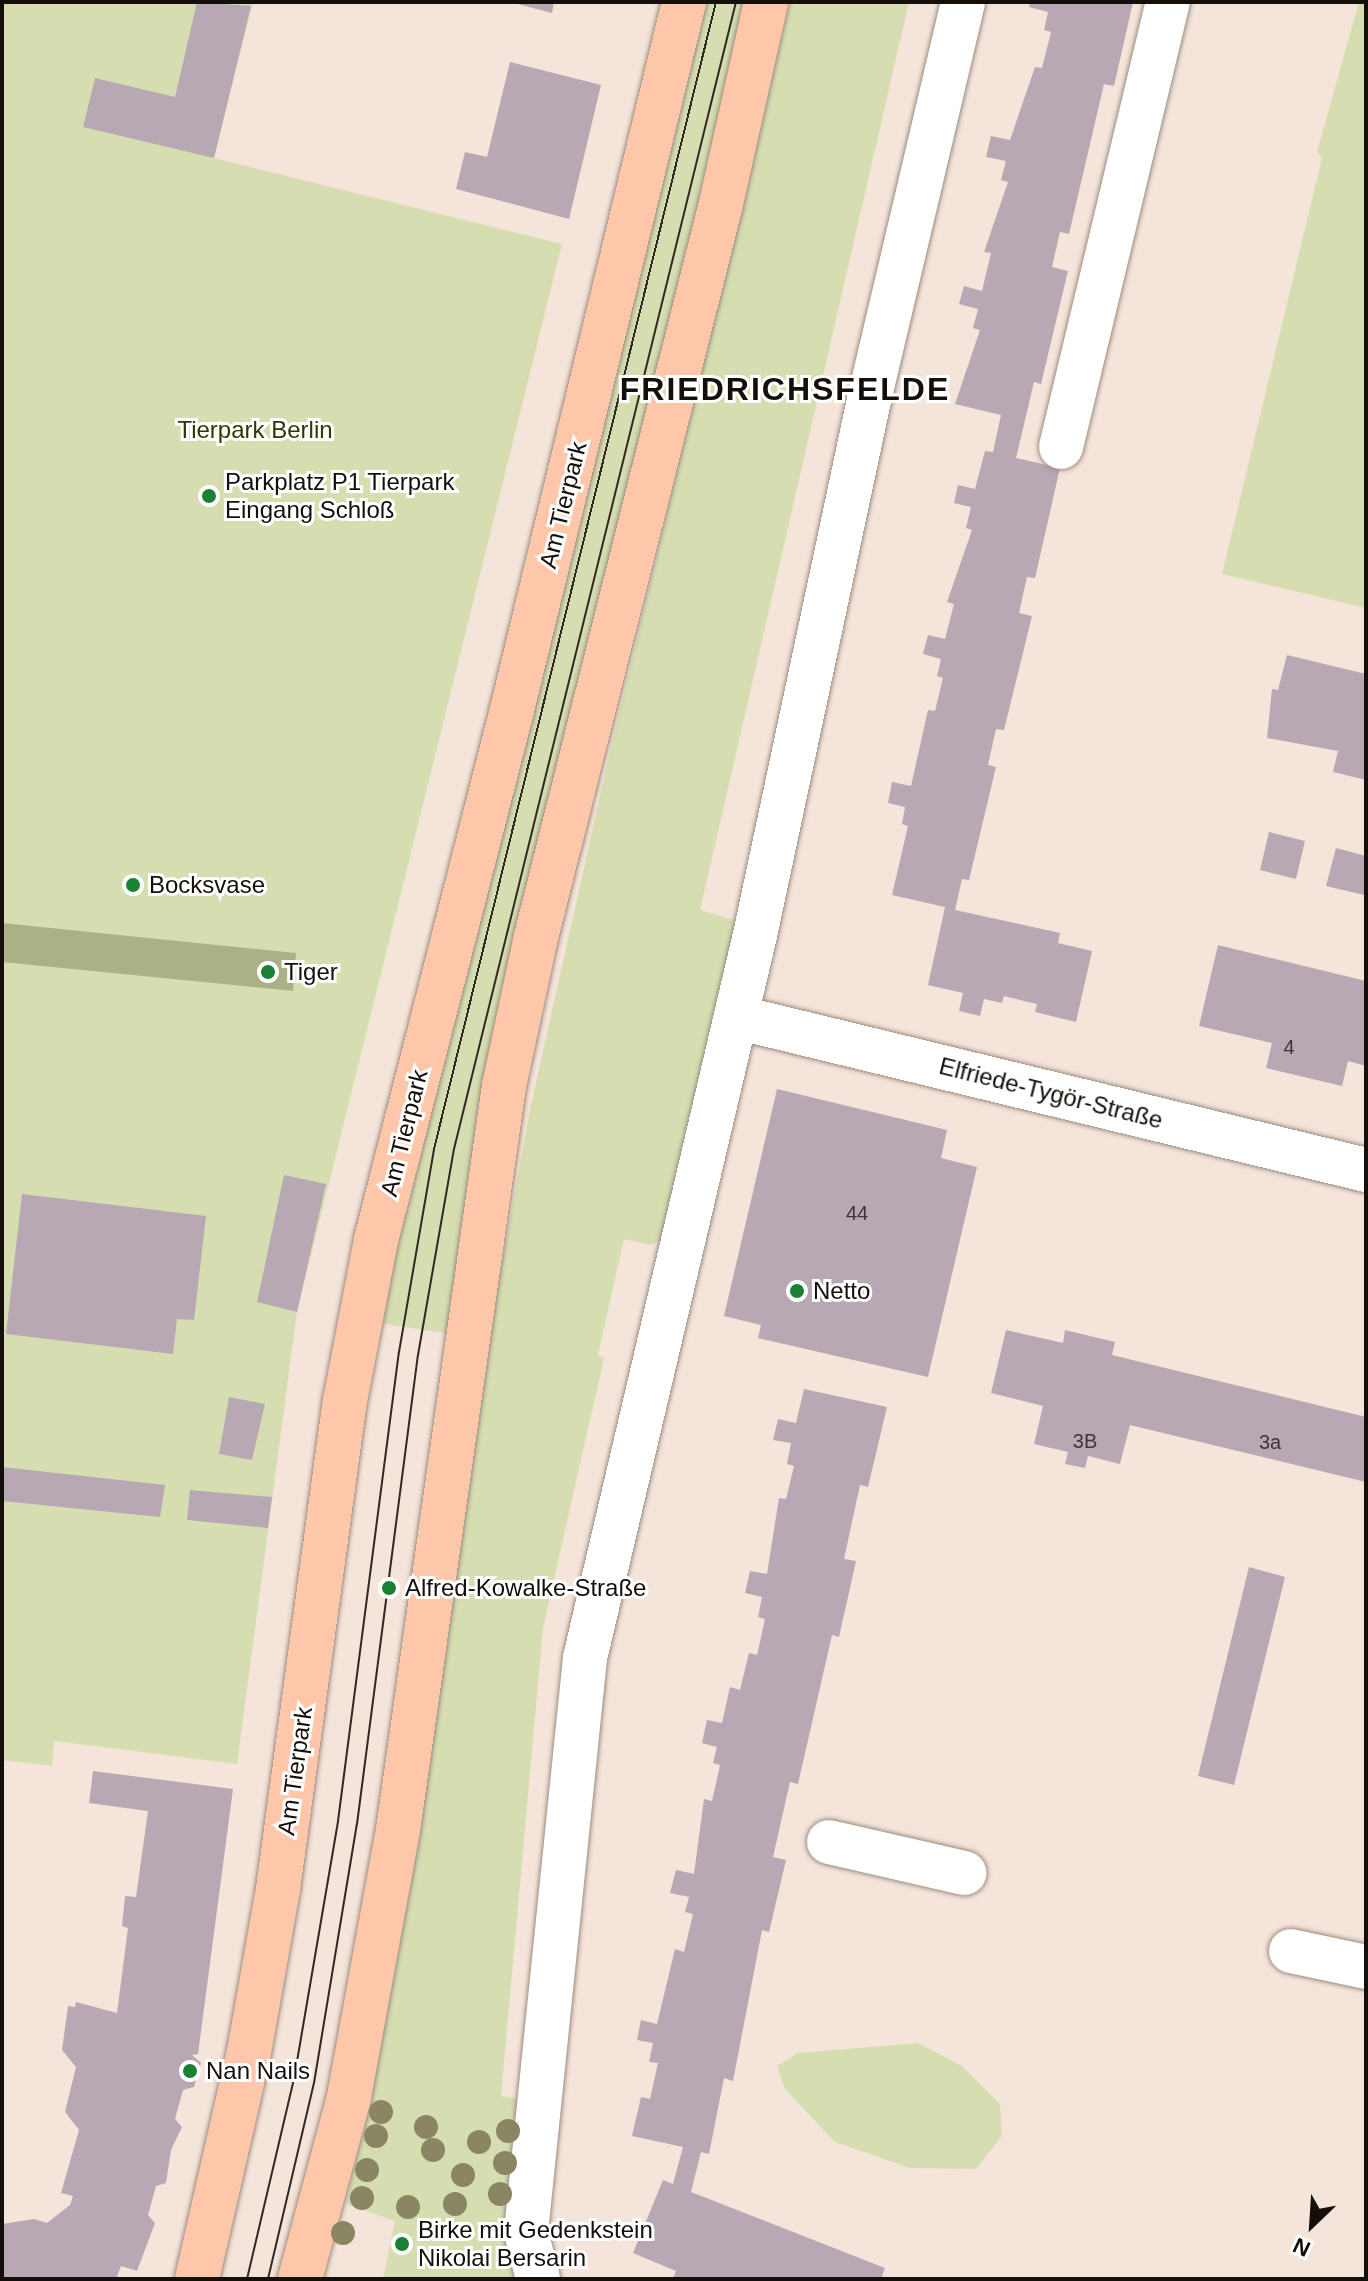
<!DOCTYPE html>
<meta charset="utf-8">
<style>
body{margin:0}
#map{position:relative;width:1368px;height:2281px;overflow:hidden;background:#f5e4d9;font-family:Helvetica,sans-serif}
div>[style]{position:absolute}
.green>*{inset:0;background:#d6deb1}
.forest>*{inset:0;background:#aab185}
.building>*{inset:0;background:#b7a8b3}
.roads{filter:drop-shadow(0 0 2px #9b8c82) drop-shadow(0 0 2px #9b8c82)}
.minor>*{height:44px;margin:-22px;padding:0 22px;transform-origin:22px;border-radius:22px;background:#fff}
.major>*{height:44px;margin:-22px;padding:0 22px;transform-origin:22px;border-radius:22px;background:#fec7a9}
.tram>*{height:2px;margin:-1px;padding:0 1px;transform-origin:1px;border-radius:1px;background:#302925}
.trees>*{width:24px;height:24px;margin:-12px;border-radius:50%;background:#8a8562}
.dots>*{width:22px;height:22px;translate:-50% -50%;box-sizing:border-box;border:4px solid #fff;border-radius:50%}
span{translate:-50% -50%;white-space:nowrap;text-align:center;line-height:1.15;-webkit-text-stroke:6px #fff;paint-order:stroke}
.number-label{font-size:20px;color:#3e3536}
.number-label span{-webkit-text-stroke-width:0}
.park-label{font-size:24px;color:#333700}
.poi-label{font-size:24px;color:#150f0c}
.left{translate:0 -50%;text-align:left}
.street-label{font-size:24px;color:#150f0c}
.district-label{font-size:32px;color:#150f0c;font-weight:700;letter-spacing:2px}
.frame{position:absolute;inset:0;border:4px solid #150f0c;pointer-events:none}
.north{position:absolute;left:1272px;top:2185px;width:80px;height:80px;-webkit-text-stroke:6px #fff;paint-order:stroke;rotate:205deg;font-size:22px;font-weight:700;line-height:32px;text-align:center;color:#150f0c}
.north::after{content:'';display:block;margin:auto;width:28px;height:36px;background:#150f0c;clip-path:polygon(50% 0,100% 100%,50% 72%,0 100%)}
</style>
<div id="map">
<div class="green">
<i style="clip-path:polygon(2px 2px,253px 2px,214px 158px,562px 244px,297px 1312px,237px 1764px,54px 1741px,52px 1766px,2px 1760px)"></i>
<i style="clip-path:polygon(706px 2px,754px 2px,451px 1334px,379px 1323px)"></i>
<i style="clip-path:polygon(790px 2px,909px 2px,700px 910px,737px 921px,661px 1240px,651px 1245px,624px 1239px,598px 1355px,604px 1358px,543px 1628px,501px 2096px,524px 2100px,508px 2243px,516px 2279px,383px 2279px,395px 2221px,346px 2204px,376px 2068px,481px 1377px,530px 1109px,610px 751px)"></i>
<i style="clip-path:polygon(1359px 2px,1366px 2px,1366px 608px,1222px 574px,1322px 158px,1317px 152px)"></i>
<i style="clip-path:polygon(918px 2043px,962px 2066px,1000px 2104px,1002px 2136px,976px 2169px,910px 2168px,835px 2142px,785px 2089px,777px 2066px,798px 2053px)"></i>
</div>
<div class="forest">
<i style="clip-path:polygon(2px 923px,296px 953px,293px 991px,2px 962px)"></i>
</div>
<div class="building">
<i style="clip-path:polygon(197px 2px,251px 6px,214px 158px,83px 127px,95px 78px,175px 97px)"></i>
<i style="clip-path:polygon(510px 2px,554px 2px,552px 13px)"></i>
<i style="clip-path:polygon(1030px 2px,1133px 2px,1114px 86px,1104px 84px,1069px 234px,1060px 232px,1052px 267px,1068px 271px,1041px 384px,1034px 382px,1016px 458px,1060px 468px,1035px 578px,1027px 577px,1019px 613px,1032px 616px,1004px 730px,996px 729px,988px 765px,996px 767px,969px 880px,962px 879px,955px 910px,1060px 933px,1058px 943px,1092px 951px,1076px 1022px,1035px 1012px,1037px 1004px,1004px 996px,1002px 1003px,984px 999px,980px 1016px,959px 1011px,963px 993px,928px 985px,945px 907px,892px 895px,908px 826px,902px 824px,905px 807px,888px 803px,892px 782px,911px 786px,928px 710px,935px 711px,943px 678px,937px 676px,941px 659px,923px 654px,928px 635px,945px 639px,954px 604px,947px 602px,972px 530px,966px 528px,971px 507px,954px 503px,958px 485px,975px 489px,985px 451px,993px 452px,1001px 415px,955px 404px,980px 330px,973px 328px,978px 309px,959px 304px,964px 286px,982px 291px,991px 253px,984px 252px,1008px 182px,1001px 180px,1006px 161px,986px 157px,991px 136px,1010px 140px,1035px 67px,1042px 68px,1051px 32px,1044px 30px,1048px 12px,1029px 7px)"></i>
<i style="clip-path:polygon(510px 62px,601px 85px,569px 219px,456px 189px,465px 152px,487px 157px)"></i>
<i style="clip-path:polygon(1287px 655px,1366px 674px,1366px 780px,1333px 772px,1338px 751px,1267px 738px,1272px 689px,1278px 690px)"></i>
<i style="clip-path:polygon(1269px 832px,1305px 841px,1296px 879px,1260px 870px)"></i>
<i style="clip-path:polygon(1336px 848px,1366px 856px,1364px 895px,1326px 886px)"></i>
<i style="clip-path:polygon(1218px 945px,1366px 981px,1366px 1066px,1348px 1061px,1342px 1086px,1266px 1068px,1272px 1043px,1199px 1026px)"></i>
<i style="clip-path:polygon(777px 1089px,947px 1130px,941px 1158px,977px 1167px,928px 1377px,758px 1338px,761px 1325px,724px 1316px)"></i>
<i style="clip-path:polygon(284px 1175px,326px 1184px,297px 1312px,257px 1302px)"></i>
<i style="clip-path:polygon(22px 1194px,206px 1216px,194px 1320px,177px 1319px,173px 1354px,6px 1334px)"></i>
<i style="clip-path:polygon(1006px 1330px,1063px 1343px,1065px 1330px,1115px 1342px,1112px 1355px,1366px 1417px,1366px 1482px,1130px 1425px,1120px 1464px,1088px 1456px,1085px 1468px,1065px 1464px,1068px 1452px,1034px 1444px,1043px 1406px,991px 1393px)"></i>
<i style="clip-path:polygon(804px 1389px,887px 1407px,868px 1487px,860px 1485px,844px 1559px,856px 1561px,839px 1637px,832px 1635px,798px 1784px,790px 1782px,773px 1857px,786px 1860px,769px 1932px,762px 1930px,733px 2081px,724px 2078px,709px 2154px,701px 2152px,691px 2192px,885px 2268px,881px 2279px,673px 2279px,676px 2271px,633px 2253px,663px 2180px,673px 2184px,683px 2147px,632px 2136px,641px 2097px,650px 2099px,658px 2063px,649px 2062px,653px 2043px,637px 2040px,641px 2020px,657px 2024px,675px 1949px,684px 1952px,693px 1914px,685px 1912px,689px 1897px,670px 1893px,676px 1870px,694px 1874px,704px 1799px,712px 1801px,720px 1765px,713px 1763px,717px 1747px,702px 1743px,707px 1720px,722px 1723px,730px 1687px,740px 1690px,749px 1653px,757px 1655px,765px 1619px,758px 1617px,762px 1597px,745px 1593px,750px 1571px,767px 1574px,779px 1498px,786px 1499px,794px 1466px,787px 1464px,791px 1443px,773px 1440px,778px 1419px,796px 1423px)"></i>
<i style="clip-path:polygon(229px 1397px,265px 1404px,252px 1460px,219px 1454px)"></i>
<i style="clip-path:polygon(2px 1467px,165px 1485px,160px 1517px,2px 1501px)"></i>
<i style="clip-path:polygon(190px 1490px,272px 1497px,268px 1528px,187px 1520px)"></i>
<i style="clip-path:polygon(1249px 1567px,1285px 1577px,1234px 1785px,1198px 1776px)"></i>
<i style="clip-path:polygon(93px 1771px,233px 1789px,198px 2054px,192px 2055px,201px 2063px,194px 2087px,183px 2090px,175px 2119px,182px 2127px,171px 2150px,166px 2183px,156px 2186px,148px 2215px,155px 2223px,137px 2271px,121px 2266px,116px 2279px,2px 2279px,2px 2224px,34px 2219px,47px 2223px,70px 2205px,73px 2196px,61px 2193px,79px 2130px,65px 2112px,76px 2067px,62px 2050px,68px 2006px,75px 2007px,76px 2002px,117px 2013px,128px 1928px,122px 1926px,125px 1896px,136px 1897px,148px 1811px,89px 1803px)"></i>
</div>
<div class="roads">
<div class="minor">
<i style="left:1061px;top:447px;width:458px;rotate:-76.5deg"></i>
<i style="left:736px;top:1017px;width:648px;rotate:13.65deg"></i>
<i style="left:829px;top:1842px;width:139px;rotate:12.9deg"></i>
<i style="left:1291px;top:1951px;width:77px;rotate:12deg"></i>
<i style="left:538px;top:2279px;width:49px;rotate:-104.3deg"></i>
<i style="left:526px;top:2232px;width:577px;rotate:-84.13deg"></i>
<i style="left:585px;top:1658px;width:743px;rotate:-76.77deg"></i>
<i style="left:755px;top:935px;width:547px;rotate:-77.97deg"></i>
<i style="left:869px;top:400px;width:409px;rotate:-76.7deg"></i>
</div>
<div class="major">
<i style="left:197px;top:2279px;width:233px;rotate:-77.1deg"></i>
<i style="left:249px;top:2052px;width:166px;rotate:-79.9deg"></i>
<i style="left:278px;top:1889px;width:493px;rotate:-82.2deg"></i>
<i style="left:345px;top:1401px;width:164px;rotate:-79.1deg"></i>
<i style="left:376px;top:1240px;width:543px;rotate:-75.61deg"></i>
<i style="left:511px;top:714px;width:733px;rotate:-76.34deg"></i>
<i style="left:300px;top:2279px;width:188px;rotate:-74.9deg"></i>
<i style="left:349px;top:2097px;width:271px;rotate:-79.6deg"></i>
<i style="left:398px;top:1830px;width:752px;rotate:-81.89deg"></i>
<i style="left:504px;top:1086px;width:148px;rotate:-77.9deg"></i>
<i style="left:535px;top:941px;width:756px;rotate:-75.84deg"></i>
<i style="left:720px;top:208px;width:211px;rotate:-77.4deg"></i>
</div>
</div>
<div class="tram">
<i style="left:247px;top:2279px;width:205px;rotate:-76.8deg"></i>
<i style="left:294px;top:2079px;width:262px;rotate:-80.3deg"></i>
<i style="left:338px;top:1821px;width:473px;rotate:-82.6deg"></i>
<i style="left:399px;top:1352px;width:206px;rotate:-80.2deg"></i>
<i style="left:434px;top:1149px;width:1181px;rotate:-76.19deg"></i>
<i style="left:268px;top:2279px;width:201px;rotate:-76.8deg"></i>
<i style="left:314px;top:2083px;width:263px;rotate:-80.6deg"></i>
<i style="left:357px;top:1824px;width:473px;rotate:-82.6deg"></i>
<i style="left:418px;top:1355px;width:209px;rotate:-80.1deg"></i>
<i style="left:454px;top:1149px;width:1181px;rotate:-76.19deg"></i>
</div>
<div class="trees">
<i style="left:381px;top:2112px"></i>
<i style="left:426px;top:2127px"></i>
<i style="left:508px;top:2131px"></i>
<i style="left:376px;top:2136px"></i>
<i style="left:479px;top:2142px"></i>
<i style="left:433px;top:2150px"></i>
<i style="left:505px;top:2163px"></i>
<i style="left:367px;top:2170px"></i>
<i style="left:463px;top:2175px"></i>
<i style="left:500px;top:2194px"></i>
<i style="left:362px;top:2198px"></i>
<i style="left:455px;top:2204px"></i>
<i style="left:408px;top:2207px"></i>
<i style="left:343px;top:2233px"></i>
</div>
<div class="dots">
<i style="left:209px;top:496px;background:#1a8034"></i>
<i style="left:133px;top:885px;background:#1a8034"></i>
<i style="left:268px;top:972px;background:#1a8034"></i>
<i style="left:797px;top:1291px;background:#1a8034"></i>
<i style="left:389px;top:1588px;background:#1a8034"></i>
<i style="left:190px;top:2071px;background:#1a8034"></i>
<i style="left:402px;top:2244px;background:#1a8034"></i>
</div>
<div class="number-label">
<span style="left:1289px;top:1047px">4</span>
<span style="left:857px;top:1213px">44</span>
<span style="left:1085px;top:1441px">3B</span>
<span style="left:1270px;top:1442px">3a</span>
</div>
<div class="park-label">
<span style="left:255px;top:430px">Tierpark Berlin</span>
</div>
<div class="poi-label">
<span class="left" style="left:225px;top:496px">Parkplatz P1 Tierpark<br>Eingang Schloß</span>
<span class="left" style="left:149px;top:885px">Bocksvase</span>
<span class="left" style="left:284px;top:972px">Tiger</span>
<span class="left" style="left:813px;top:1291px">Netto</span>
<span class="left" style="left:405px;top:1588px">Alfred-Kowalke-Straße</span>
<span class="left" style="left:206px;top:2071px">Nan Nails</span>
<span class="left" style="left:418px;top:2244px">Birke mit Gedenkstein<br>Nikolai Bersarin</span>
</div>
<div class="street-label">
<span style="left:563px;top:505px;rotate:-76deg">Am Tierpark</span>
<span style="left:1051px;top:1093px;rotate:14deg">Elfriede-Tygör-Straße</span>
<span style="left:404px;top:1133px;rotate:-76deg">Am Tierpark</span>
<span style="left:295px;top:1771px;rotate:-82deg">Am Tierpark</span>
</div>
<div class="district-label">
<span style="left:785px;top:389px">FRIEDRICHSFELDE</span>
</div>
<div class="frame"></div>
<div class="north">N</div>
</div>
